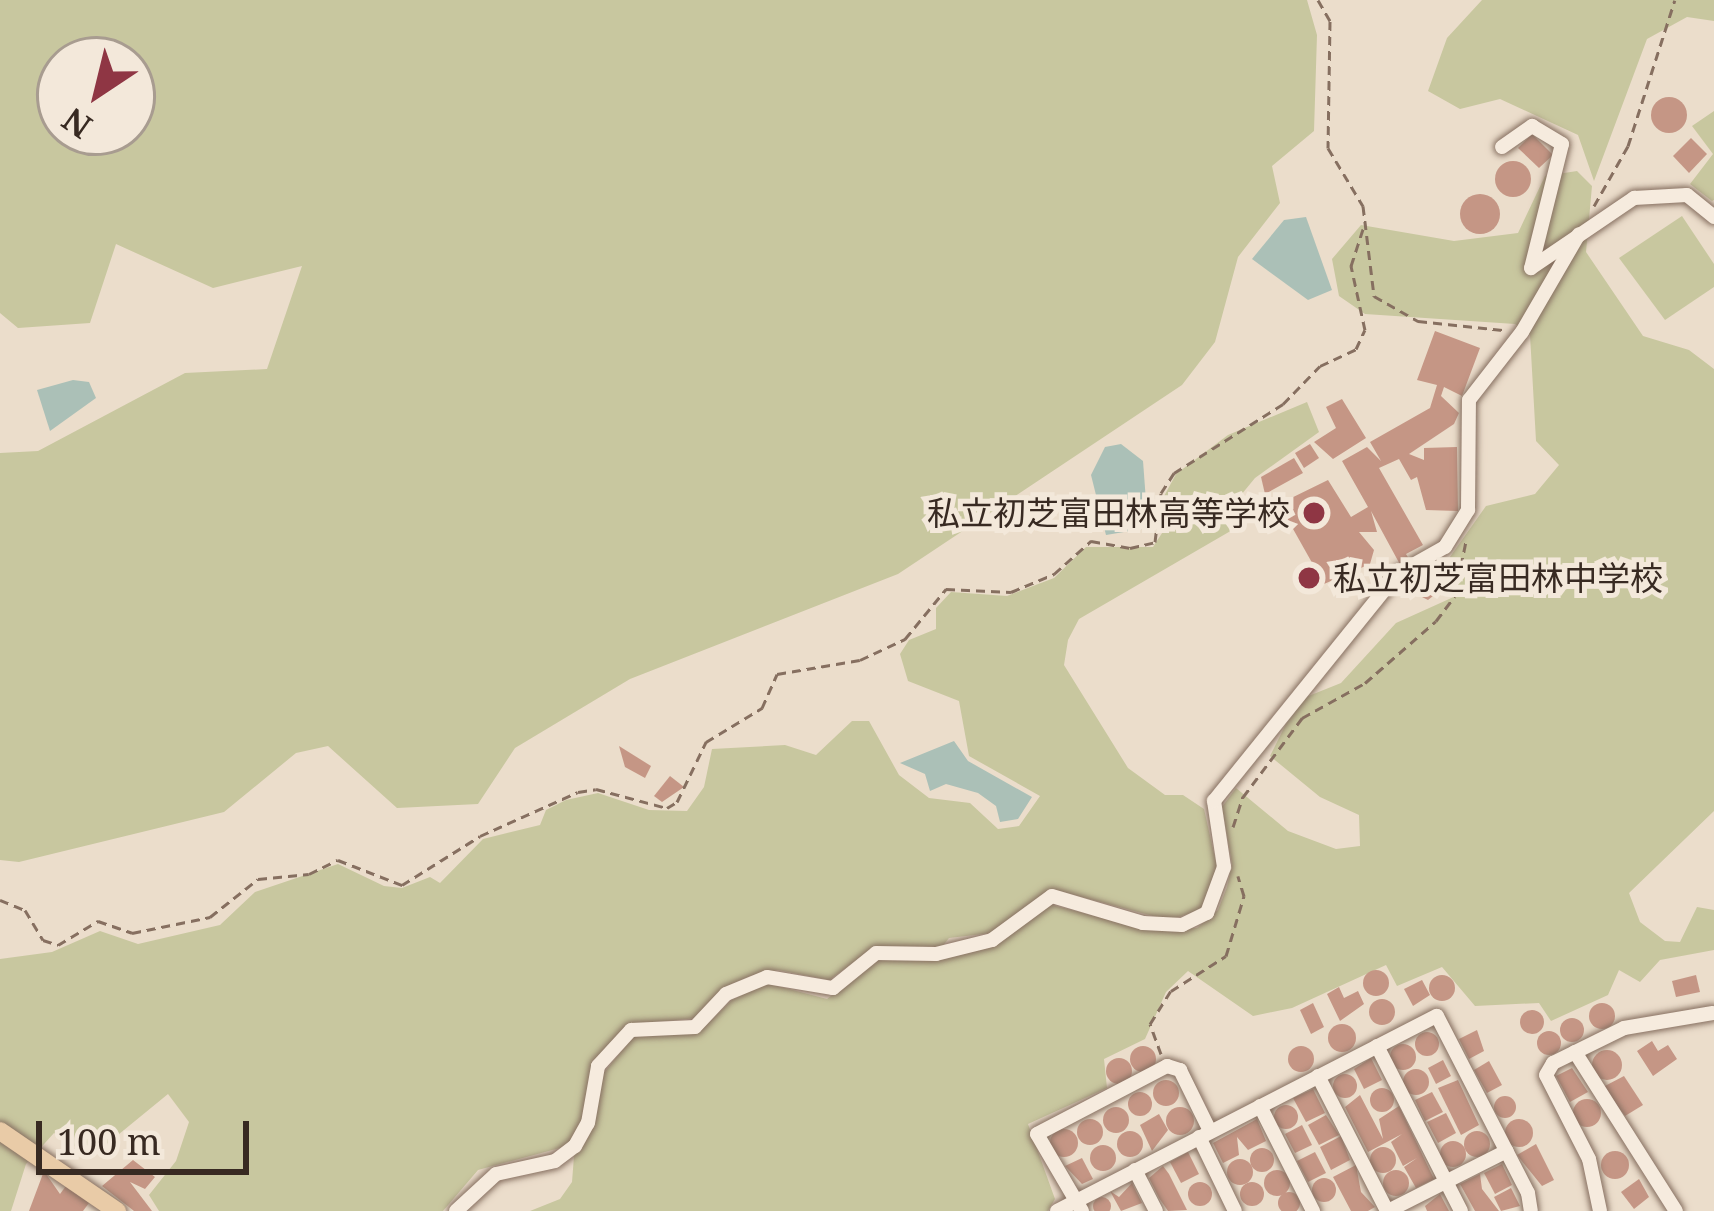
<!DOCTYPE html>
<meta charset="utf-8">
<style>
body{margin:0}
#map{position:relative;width:1714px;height:1211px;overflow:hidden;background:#ebddcb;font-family:"Noto Serif","Noto Sans JP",serif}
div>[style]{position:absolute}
.green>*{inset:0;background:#c8c79f}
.water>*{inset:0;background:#abc0b7}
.building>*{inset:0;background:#c59685}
.round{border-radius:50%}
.path>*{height:3px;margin-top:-1.5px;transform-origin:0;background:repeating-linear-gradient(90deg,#866f60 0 9px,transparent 0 15px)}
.roads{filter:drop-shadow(0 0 3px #866f60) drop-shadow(0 0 3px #866f60)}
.minor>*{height:14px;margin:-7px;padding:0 7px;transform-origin:7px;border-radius:7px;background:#f6ebde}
.major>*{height:18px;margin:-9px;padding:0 9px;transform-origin:9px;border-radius:9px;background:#e9cba7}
.dots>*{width:33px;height:33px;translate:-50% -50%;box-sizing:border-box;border:6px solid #f3e8da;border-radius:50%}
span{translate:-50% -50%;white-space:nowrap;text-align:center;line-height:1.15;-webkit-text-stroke:10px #f3e8da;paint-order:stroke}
.poi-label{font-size:33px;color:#382a22}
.right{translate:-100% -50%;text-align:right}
.left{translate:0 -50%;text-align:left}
.north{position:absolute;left:36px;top:36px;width:120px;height:120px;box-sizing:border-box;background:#f3e8da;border:3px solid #a89c90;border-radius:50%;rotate:215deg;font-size:33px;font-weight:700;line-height:48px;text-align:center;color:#382a22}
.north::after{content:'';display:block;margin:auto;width:42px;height:54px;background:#8f3644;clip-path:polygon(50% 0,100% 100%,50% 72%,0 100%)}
.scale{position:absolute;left:36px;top:1121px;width:213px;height:54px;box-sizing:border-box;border:6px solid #382a22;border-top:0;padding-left:15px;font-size:36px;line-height:42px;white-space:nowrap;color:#382a22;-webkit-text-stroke:9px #f3e8da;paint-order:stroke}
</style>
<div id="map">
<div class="green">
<i style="clip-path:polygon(evenodd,0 0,1307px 0,1317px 35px,1314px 131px,1272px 166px,1280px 203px,1238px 257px,1215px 342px,1182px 385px,898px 574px,630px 679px,515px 748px,478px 804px,397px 808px,328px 746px,296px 753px,224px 812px,19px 862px,0 860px,0 453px,38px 451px,185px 373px,267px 369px,302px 266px,213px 288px,116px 244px,90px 323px,18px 328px,0 313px,0 0,60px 60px,132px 60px,132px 132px,60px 132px,60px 60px)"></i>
<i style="clip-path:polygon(1482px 0,1714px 0,1714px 21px,1687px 17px,1647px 39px,1594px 181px,1578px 135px,1500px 99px,1460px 109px,1428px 91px,1447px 38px)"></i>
<i style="clip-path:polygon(1714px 111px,1714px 200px,1712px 201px,1690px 184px,1713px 154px,1692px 126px)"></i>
<i style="clip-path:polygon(1577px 171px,1592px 186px,1586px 252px,1643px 336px,1689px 350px,1714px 369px,1714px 811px,1629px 893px,1640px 922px,1665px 941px,1680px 942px,1697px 907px,1714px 910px,1714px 950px,1660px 960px,1640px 982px,1619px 970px,1608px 995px,1551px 1021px,1539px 1003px,1475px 1006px,1442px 967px,1397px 986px,1386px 965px,1292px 1008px,1253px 1016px,1188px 971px,1166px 992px,1145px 1039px,1104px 1059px,1107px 1088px,1028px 1124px,1055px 1199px,1048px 1211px,530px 1211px,560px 1199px,572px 1182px,574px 1156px,594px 1126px,602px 1075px,634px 1036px,699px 1032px,732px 1000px,766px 983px,827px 999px,876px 960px,936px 961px,995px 946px,1048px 904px,1150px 930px,1197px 928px,1218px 910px,1227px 887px,1232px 864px,1222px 807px,1236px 788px,1288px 831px,1336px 849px,1360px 846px,1359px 815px,1320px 797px,1270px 756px,1286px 724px,1306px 697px,1341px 683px,1396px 623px,1458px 595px,1445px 564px,1486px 506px,1535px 494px,1559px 465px,1536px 441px,1530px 335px,1515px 324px,1365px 314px,1339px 296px,1332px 259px,1361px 225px,1454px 241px,1518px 233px,1545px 176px)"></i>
<i style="clip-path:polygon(1682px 216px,1714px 264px,1714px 287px,1665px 320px,1619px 258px)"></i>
<i style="clip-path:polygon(1307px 402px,1319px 432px,1255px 478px,1232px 506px,1234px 529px,1079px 619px,1068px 640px,1064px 665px,1128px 768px,1165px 795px,1183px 795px,1204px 809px,1217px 867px,1201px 910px,1168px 920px,1052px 889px,991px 933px,949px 938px,942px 947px,875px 947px,829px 980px,778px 970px,750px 976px,726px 987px,696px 1018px,627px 1025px,595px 1060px,582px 1123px,567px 1146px,478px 1170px,443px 1211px,159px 1211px,149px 1195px,176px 1161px,189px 1122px,168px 1094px,91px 1157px,54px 1133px,26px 1164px,11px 1211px,0 1211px,0 959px,52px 952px,100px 931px,138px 944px,220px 925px,255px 892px,338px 864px,384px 886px,402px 888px,430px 877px,440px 883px,483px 839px,540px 825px,546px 810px,566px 800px,598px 793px,649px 810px,687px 811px,704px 787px,712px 749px,785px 745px,816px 755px,852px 721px,869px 721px,899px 775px,929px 798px,970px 803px,998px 829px,1019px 826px,1040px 796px,969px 756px,959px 701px,908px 681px,900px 654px,909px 640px,936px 629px,936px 608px,951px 592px,1007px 596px,1054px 578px,1086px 547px,1153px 547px,1164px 530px,1162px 500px,1176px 474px,1228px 435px)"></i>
</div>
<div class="water">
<i style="clip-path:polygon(1306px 217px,1332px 290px,1308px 300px,1252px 259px,1284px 220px)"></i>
<i style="clip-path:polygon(73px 380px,89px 382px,96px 398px,50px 431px,37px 390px)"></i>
<i style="clip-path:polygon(1121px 444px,1143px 461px,1148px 528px,1106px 535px,1091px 475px,1105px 447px)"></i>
<i style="clip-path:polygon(954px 741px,968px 761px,1032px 797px,1018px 819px,1000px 822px,996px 806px,978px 793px,946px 784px,930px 791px,925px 774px,900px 763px)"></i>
</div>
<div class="building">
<i class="round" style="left:1651px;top:97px;width:36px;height:36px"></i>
<i style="clip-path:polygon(1532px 134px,1553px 155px,1539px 168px,1518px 148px)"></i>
<i style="clip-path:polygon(1691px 138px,1707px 154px,1689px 173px,1673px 156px)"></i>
<i class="round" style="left:1495px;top:161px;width:36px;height:36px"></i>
<i class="round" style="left:1460px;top:194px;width:40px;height:40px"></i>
<i style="clip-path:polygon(1435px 331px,1480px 348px,1462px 396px,1444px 387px,1441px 396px,1459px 413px,1454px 424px,1409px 454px,1424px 460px,1424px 448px,1457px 447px,1458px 511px,1426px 510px,1417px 477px,1411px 480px,1399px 459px,1379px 468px,1423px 545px,1406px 554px,1415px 569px,1431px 560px,1448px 584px,1428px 600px,1416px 594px,1371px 511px,1377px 532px,1359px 532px,1374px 550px,1370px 564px,1324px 584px,1279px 504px,1328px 480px,1351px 517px,1368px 507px,1342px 461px,1367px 447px,1381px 461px,1370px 442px,1430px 408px,1437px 385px,1417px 380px)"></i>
<i style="clip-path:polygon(1342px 399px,1366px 438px,1333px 459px,1314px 442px,1336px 428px,1326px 407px)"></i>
<i style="clip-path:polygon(1310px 444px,1319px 458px,1304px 468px,1295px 453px)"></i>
<i style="clip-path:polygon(1294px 458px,1303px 473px,1265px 494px,1261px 477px)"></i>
<i style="clip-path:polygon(619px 746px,651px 766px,645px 778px,625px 767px)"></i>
<i style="clip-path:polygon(670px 776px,684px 787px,662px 802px,654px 796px)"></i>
<i class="round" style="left:1363px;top:970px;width:26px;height:26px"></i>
<i class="round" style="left:1429px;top:975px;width:26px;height:26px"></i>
<i style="clip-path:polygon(1696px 975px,1700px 992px,1676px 997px,1672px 981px)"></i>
<i style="clip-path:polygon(1422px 980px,1430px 995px,1413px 1006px,1404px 989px)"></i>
<i style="clip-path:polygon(1339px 987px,1344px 998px,1358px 991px,1364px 1004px,1340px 1021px,1327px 994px)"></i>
<i class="round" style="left:1369px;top:999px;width:26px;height:26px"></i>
<i style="clip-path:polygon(1313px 1003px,1324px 1027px,1311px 1034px,1300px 1010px)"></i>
<i class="round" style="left:1589px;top:1003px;width:26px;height:26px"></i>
<i class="round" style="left:1520px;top:1010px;width:24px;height:24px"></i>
<i class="round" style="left:1560px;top:1018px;width:24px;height:24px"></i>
<i class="round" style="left:1328px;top:1024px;width:28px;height:28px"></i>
<i style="clip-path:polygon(1477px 1030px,1484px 1051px,1469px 1059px,1459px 1039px)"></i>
<i class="round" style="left:1537px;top:1031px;width:24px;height:24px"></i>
<i class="round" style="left:1415px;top:1032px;width:24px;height:24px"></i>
<i style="clip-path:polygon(1652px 1041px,1658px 1051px,1668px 1045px,1677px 1059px,1653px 1076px,1637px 1051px)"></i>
<i class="round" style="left:1390px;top:1044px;width:26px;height:26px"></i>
<i class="round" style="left:1288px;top:1046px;width:26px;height:26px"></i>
<i class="round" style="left:1130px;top:1046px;width:26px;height:26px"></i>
<i class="round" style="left:1592px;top:1050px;width:30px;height:30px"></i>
<i class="round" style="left:1106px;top:1058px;width:26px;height:26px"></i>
<i style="clip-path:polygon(1371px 1058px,1382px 1080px,1364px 1089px,1354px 1069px)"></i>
<i style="clip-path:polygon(1443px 1060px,1451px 1076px,1436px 1084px,1428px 1068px)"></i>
<i style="clip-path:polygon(1489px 1061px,1502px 1085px,1487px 1093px,1474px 1070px)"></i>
<i style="clip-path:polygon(1572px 1068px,1588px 1092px,1570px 1102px,1556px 1076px)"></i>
<i class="round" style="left:1403px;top:1069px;width:26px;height:26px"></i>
<i class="round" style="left:1333px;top:1074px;width:24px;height:24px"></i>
<i style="clip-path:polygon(1624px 1076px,1643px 1105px,1625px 1116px,1603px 1087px)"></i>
<i class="round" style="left:1153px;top:1080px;width:26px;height:26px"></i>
<i style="clip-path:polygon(1458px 1080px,1479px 1125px,1461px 1135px,1438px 1088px)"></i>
<i class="round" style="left:1370px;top:1088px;width:24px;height:24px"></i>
<i style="clip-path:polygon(1313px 1089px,1325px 1113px,1306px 1122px,1293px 1098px)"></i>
<i class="round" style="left:1128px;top:1092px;width:24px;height:24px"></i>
<i style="clip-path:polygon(1432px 1092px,1443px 1112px,1425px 1121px,1415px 1100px)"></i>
<i style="clip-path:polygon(1360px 1095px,1383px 1139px,1379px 1119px,1399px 1106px,1434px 1179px,1416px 1188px,1404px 1167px,1417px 1158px,1403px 1166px,1391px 1142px,1402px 1134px,1368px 1152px,1345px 1107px)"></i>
<i class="round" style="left:1494px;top:1096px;width:22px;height:22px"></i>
<i class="round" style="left:1573px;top:1099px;width:28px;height:28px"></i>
<i class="round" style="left:1274px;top:1105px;width:24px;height:24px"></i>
<i class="round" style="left:1166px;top:1107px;width:28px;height:28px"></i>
<i class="round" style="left:1103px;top:1107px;width:26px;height:26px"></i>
<i style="clip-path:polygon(1446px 1113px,1456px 1133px,1438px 1143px,1427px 1122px)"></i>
<i style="clip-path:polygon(1159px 1114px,1168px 1130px,1152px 1151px,1140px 1125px)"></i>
<i style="clip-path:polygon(1326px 1115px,1339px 1135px,1319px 1145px,1308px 1125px)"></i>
<i class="round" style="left:1077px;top:1119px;width:26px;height:26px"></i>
<i class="round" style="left:1505px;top:1119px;width:28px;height:28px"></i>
<i style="clip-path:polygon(1257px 1119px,1266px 1141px,1248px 1150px,1237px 1137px,1239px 1155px,1223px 1163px,1213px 1143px)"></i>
<i style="clip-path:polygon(1302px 1125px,1312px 1145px,1295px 1153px,1285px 1134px)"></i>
<i class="round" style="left:1050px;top:1129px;width:28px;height:28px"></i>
<i class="round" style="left:1117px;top:1131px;width:26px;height:26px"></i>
<i class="round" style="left:1464px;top:1131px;width:26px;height:26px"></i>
<i style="clip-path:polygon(1341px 1136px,1350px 1160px,1331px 1170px,1320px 1147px)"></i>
<i class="round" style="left:1440px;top:1141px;width:26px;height:26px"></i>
<i style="clip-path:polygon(1536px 1144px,1554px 1180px,1542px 1186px,1517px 1155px)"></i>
<i class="round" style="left:1090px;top:1145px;width:26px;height:26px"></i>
<i class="round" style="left:1370px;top:1147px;width:26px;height:26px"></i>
<i class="round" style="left:1250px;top:1148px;width:24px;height:24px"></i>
<i class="round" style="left:1601px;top:1151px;width:28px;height:28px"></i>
<i style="clip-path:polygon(1188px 1152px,1199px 1174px,1181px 1183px,1170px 1162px)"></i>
<i style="clip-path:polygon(1315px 1152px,1326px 1173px,1308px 1182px,1297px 1161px)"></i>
<i style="clip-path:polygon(1082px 1158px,1093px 1179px,1082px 1184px,1065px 1166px)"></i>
<i class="round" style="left:1227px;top:1159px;width:26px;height:26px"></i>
<i style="clip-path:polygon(133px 1160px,155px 1177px,145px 1189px,130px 1182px,152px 1211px,134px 1211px,102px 1186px)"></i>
<i style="clip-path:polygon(1502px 1164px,1512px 1185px,1495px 1194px,1484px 1173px)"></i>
<i style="clip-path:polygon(1356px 1165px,1361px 1192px,1375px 1207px,1368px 1211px,1351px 1211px,1333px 1177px)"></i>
<i style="clip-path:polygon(1163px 1166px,1169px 1174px,1187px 1210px,1168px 1211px,1159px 1198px,1149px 1178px)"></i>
<i class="round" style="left:1383px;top:1170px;width:26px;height:26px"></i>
<i class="round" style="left:1264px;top:1170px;width:26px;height:26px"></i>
<i style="clip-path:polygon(44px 1171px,60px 1194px,66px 1186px,89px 1203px,83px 1211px,29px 1211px)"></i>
<i style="clip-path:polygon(1480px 1174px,1482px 1189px,1499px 1211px,1475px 1211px,1460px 1184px)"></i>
<i class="round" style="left:1312px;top:1178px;width:24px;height:24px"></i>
<i style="clip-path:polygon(1639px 1179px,1649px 1197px,1634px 1209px,1621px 1192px)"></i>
<i class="round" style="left:1188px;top:1182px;width:24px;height:24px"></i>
<i class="round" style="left:1240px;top:1182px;width:24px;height:24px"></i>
<i style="clip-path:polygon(1132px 1183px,1142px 1203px,1121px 1211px,1110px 1191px,1119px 1197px)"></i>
<i style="clip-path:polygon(1511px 1188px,1520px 1206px,1501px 1211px,1494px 1197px)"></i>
<i class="round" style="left:1278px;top:1192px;width:22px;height:22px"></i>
<i style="clip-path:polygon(1440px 1194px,1449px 1211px,1427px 1211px,1425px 1206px)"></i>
<i class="round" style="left:1093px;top:1197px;width:18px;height:18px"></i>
</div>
<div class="path">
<i style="left:1318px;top:0;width:24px;rotate:60deg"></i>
<i style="left:1330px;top:21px;width:127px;rotate:90.9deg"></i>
<i style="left:1328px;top:148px;width:68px;rotate:58.9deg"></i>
<i style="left:1363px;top:206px;width:91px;rotate:83deg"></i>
<i style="left:1374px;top:296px;width:51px;rotate:29.6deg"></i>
<i style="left:1418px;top:321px;width:85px;rotate:6deg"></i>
<i style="left:1594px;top:206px;width:69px;rotate:-60.5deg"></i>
<i style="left:1628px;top:146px;width:153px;rotate:-72.2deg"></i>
<i style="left:1233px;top:827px;width:32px;rotate:-72deg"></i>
<i style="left:1243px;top:797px;width:99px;rotate:-53.2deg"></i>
<i style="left:1302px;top:718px;width:72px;rotate:-29.1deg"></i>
<i style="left:1365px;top:683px;width:94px;rotate:-41.1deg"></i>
<i style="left:1436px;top:621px;width:31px;rotate:-53deg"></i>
<i style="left:1455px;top:596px;width:56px;rotate:-78.7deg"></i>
<i style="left:0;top:900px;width:27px;rotate:22deg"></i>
<i style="left:25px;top:910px;width:35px;rotate:59deg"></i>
<i style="left:43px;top:940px;width:16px;rotate:18deg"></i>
<i style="left:58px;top:945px;width:47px;rotate:-31deg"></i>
<i style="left:98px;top:921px;width:36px;rotate:19deg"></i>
<i style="left:132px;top:933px;width:80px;rotate:-11.6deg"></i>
<i style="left:210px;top:917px;width:61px;rotate:-38.4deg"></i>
<i style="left:258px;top:879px;width:51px;rotate:-5.6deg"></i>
<i style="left:309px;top:874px;width:32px;rotate:-26deg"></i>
<i style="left:338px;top:860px;width:69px;rotate:21.3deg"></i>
<i style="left:402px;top:885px;width:92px;rotate:-32.1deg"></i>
<i style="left:480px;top:836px;width:107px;rotate:-24.2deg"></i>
<i style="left:578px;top:792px;width:18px;rotate:-9deg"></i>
<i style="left:596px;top:789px;width:73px;rotate:15deg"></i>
<i style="left:667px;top:808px;width:12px;rotate:-31deg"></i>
<i style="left:677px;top:802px;width:67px;rotate:-64.2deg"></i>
<i style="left:706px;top:742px;width:66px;rotate:-31.3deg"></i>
<i style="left:762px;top:708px;width:37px;rotate:-66deg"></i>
<i style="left:777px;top:674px;width:84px;rotate:-9.6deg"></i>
<i style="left:860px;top:660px;width:50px;rotate:-25deg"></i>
<i style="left:905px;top:639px;width:65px;rotate:-50.6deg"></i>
<i style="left:946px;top:589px;width:65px;rotate:2.6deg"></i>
<i style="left:1011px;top:592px;width:47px;rotate:-22.7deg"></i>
<i style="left:1054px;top:574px;width:50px;rotate:-41.7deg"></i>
<i style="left:1091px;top:541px;width:40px;rotate:10deg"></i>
<i style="left:1130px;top:548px;width:26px;rotate:-13deg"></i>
<i style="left:1155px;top:542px;width:49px;rotate:-83deg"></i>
<i style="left:1161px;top:493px;width:24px;rotate:-57deg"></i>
<i style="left:1174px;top:473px;width:129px;rotate:-32.3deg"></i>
<i style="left:1283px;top:404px;width:53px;rotate:-45.8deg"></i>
<i style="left:1320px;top:366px;width:40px;rotate:-25deg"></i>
<i style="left:1356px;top:349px;width:21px;rotate:-65deg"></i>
<i style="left:1365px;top:330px;width:66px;rotate:-102.3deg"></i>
<i style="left:1351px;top:266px;width:39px;rotate:-72deg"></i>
<i style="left:1161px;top:1054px;width:32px;rotate:-110deg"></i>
<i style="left:1150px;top:1024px;width:39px;rotate:-58deg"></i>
<i style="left:1171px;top:991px;width:65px;rotate:-32.5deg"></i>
<i style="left:1226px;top:956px;width:63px;rotate:-73.3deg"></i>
<i style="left:1244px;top:896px;width:21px;rotate:-107deg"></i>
</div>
<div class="roads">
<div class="minor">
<i style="left:1502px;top:147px;width:37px;rotate:-35deg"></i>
<i style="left:1532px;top:126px;width:35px;rotate:31deg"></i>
<i style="left:1562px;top:144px;width:128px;rotate:104deg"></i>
<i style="left:1531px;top:268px;width:125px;rotate:-34.2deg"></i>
<i style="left:1634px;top:198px;width:53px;rotate:-3.2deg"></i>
<i style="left:1687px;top:195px;width:35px;rotate:39deg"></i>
<i style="left:1377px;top:1046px;width:185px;rotate:63deg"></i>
<i style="left:1575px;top:1052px;width:188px;rotate:57.6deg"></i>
<i style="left:1318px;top:1076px;width:152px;rotate:62.9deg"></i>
<i style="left:1260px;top:1106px;width:118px;rotate:63.2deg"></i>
<i style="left:1199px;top:1137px;width:82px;rotate:64.1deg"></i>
<i style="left:1135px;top:1170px;width:46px;rotate:62.9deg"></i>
<i style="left:456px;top:1211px;width:54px;rotate:-42.8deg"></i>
<i style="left:496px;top:1174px;width:60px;rotate:-12.4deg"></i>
<i style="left:555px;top:1161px;width:25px;rotate:-37deg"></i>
<i style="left:575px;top:1146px;width:26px;rotate:-61deg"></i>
<i style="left:588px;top:1123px;width:58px;rotate:-80deg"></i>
<i style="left:598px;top:1066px;width:49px;rotate:-47.5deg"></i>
<i style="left:631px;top:1030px;width:64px;rotate:-2.7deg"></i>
<i style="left:695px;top:1027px;width:45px;rotate:-46.8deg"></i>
<i style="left:726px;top:994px;width:44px;rotate:-22.5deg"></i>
<i style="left:767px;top:977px;width:67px;rotate:9.5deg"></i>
<i style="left:833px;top:988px;width:55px;rotate:-39.1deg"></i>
<i style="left:876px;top:953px;width:60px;rotate:1deg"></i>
<i style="left:936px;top:954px;width:58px;rotate:-14deg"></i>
<i style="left:992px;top:940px;width:74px;rotate:-36.3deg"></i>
<i style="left:1052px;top:896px;width:95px;rotate:16.5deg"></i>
<i style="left:1143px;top:923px;width:39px;rotate:3deg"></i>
<i style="left:1182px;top:925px;width:28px;rotate:-26deg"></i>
<i style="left:1207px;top:913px;width:49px;rotate:-69.7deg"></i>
<i style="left:1224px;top:867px;width:67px;rotate:-98.6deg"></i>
<i style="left:1214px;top:801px;width:292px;rotate:-51.1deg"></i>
<i style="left:1397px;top:574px;width:55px;rotate:-29.4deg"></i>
<i style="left:1445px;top:547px;width:44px;rotate:-58.1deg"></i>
<i style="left:1468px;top:510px;width:110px;rotate:-89.5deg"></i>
<i style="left:1469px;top:400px;width:86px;rotate:-52.1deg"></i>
<i style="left:1522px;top:332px;width:113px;rotate:-59.8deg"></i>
<i style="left:1057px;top:1211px;width:427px;rotate:-27.2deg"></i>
<i style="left:1437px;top:1016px;width:199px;rotate:62.8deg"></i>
<i style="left:1528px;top:1193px;width:18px;rotate:81deg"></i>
<i style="left:1082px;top:1211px;width:89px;rotate:-120.3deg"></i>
<i style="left:1037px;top:1134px;width:147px;rotate:-27.6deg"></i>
<i style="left:1167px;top:1066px;width:14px;rotate:17deg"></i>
<i style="left:1180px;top:1070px;width:68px;rotate:63.8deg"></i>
<i style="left:1388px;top:1211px;width:133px;rotate:-26.8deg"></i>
<i style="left:1600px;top:1211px;width:53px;rotate:-101.9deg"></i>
<i style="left:1589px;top:1159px;width:94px;rotate:-117.1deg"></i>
<i style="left:1546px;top:1075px;width:14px;rotate:-60deg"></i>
<i style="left:1553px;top:1063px;width:79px;rotate:-26.2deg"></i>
<i style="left:1624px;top:1028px;width:90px;rotate:-9.6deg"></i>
</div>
<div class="major">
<i style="left:0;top:1131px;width:142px;rotate:34.4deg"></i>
</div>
</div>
<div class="dots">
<i style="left:1314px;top:513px;background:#8f3644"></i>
<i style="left:1309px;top:578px;background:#8f3644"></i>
</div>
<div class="poi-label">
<span class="right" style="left:1290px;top:513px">私立初芝富田林高等学校</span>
<span class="left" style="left:1333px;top:578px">私立初芝富田林中学校</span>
</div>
<div class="north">N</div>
<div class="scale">100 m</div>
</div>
